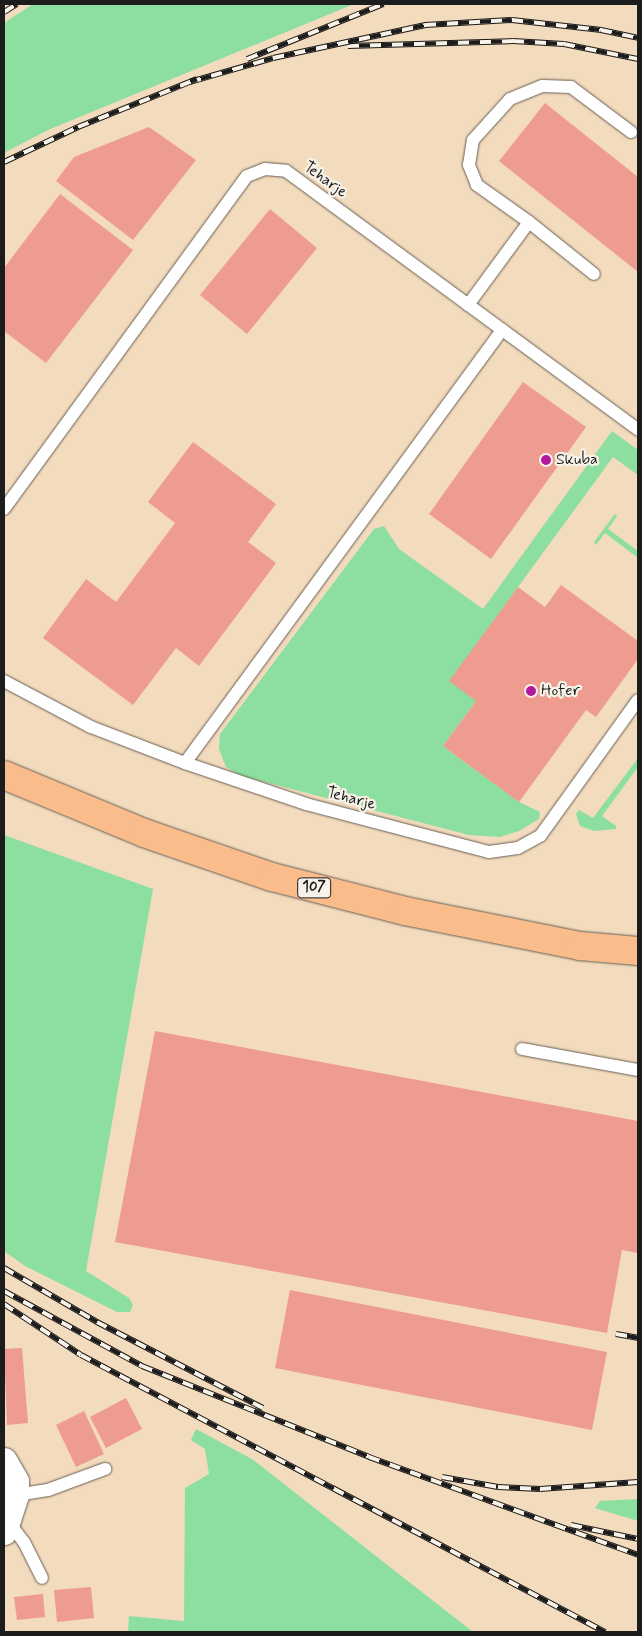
<!DOCTYPE html>
<style>
body{margin:0}
#map{position:relative;width:642px;height:1636px;overflow:hidden;background:#f3dbbd;font-family:Mynerve,sans-serif}
div>[style]{position:absolute}
.green>*{inset:0;background:#8cdfa0}
.building>*{inset:0;background:#ef9c90}
.roads{filter:drop-shadow(0 0 1px #675f54) drop-shadow(0 0 1px #675f54)}
.lane>*{height:12px;margin:-6px;padding:0 6px;transform-origin:6px;border-radius:6px;background:#fff}
.street>*{height:25px;margin:-12.5px;padding:0 12.5px;transform-origin:12.5px;border-radius:12.5px;background:#fff}
.primary>*{height:28px;margin:-14px;padding:0 14px;transform-origin:14px;border-radius:14px;background:#f9bc8a}
.rail>*{height:5.5px;margin-top:-2.75px;transform-origin:0;background:repeating-linear-gradient(90deg,#f7f3e8 0 11px,#1c1c1c 0 22px);box-sizing:border-box;border-block:1px solid #1c1c1c}
.dots>*{width:14px;height:14px;translate:-50% -50%;box-sizing:border-box;border:2px solid #f7f3e8;border-radius:50%}
span{translate:-50% -50%;white-space:nowrap;text-align:center;line-height:1.15;-webkit-text-stroke:4.5px #f7f3e8;paint-order:stroke}
.shield-label span{padding:1px 4px;background:#f7f3e8;border:1px solid;border-radius:4px;-webkit-text-stroke-width:0}
.shield-label{font-size:15px;color:#1c1c1c;font-weight:700}
.street-label{font-size:16px;color:#1c1c1c}
.poi-label{font-size:16px;color:#1c1c1c}
.left{translate:0 -50%;text-align:left}
.frame{position:absolute;inset:0;border:5px solid #1c1c1c;pointer-events:none}
</style>
<div id="map">
<div class="green">
<i style="clip-path:polygon(33px 4px,354px 4px,48px 130px,4px 153px,4px 23px)"></i>
<i style="clip-path:polygon(612px 431px,638px 450px,638px 475px,613px 457px,518px 587px,476px 701px,443px 746px,519px 802px,540px 812px,539px 819px,519px 831px,500px 837px,469px 835px,241px 776px,226px 767px,219px 749px,220px 734px,374px 529px,384px 526px,399px 549px,483px 609px)"></i>
<i style="clip-path:polygon(615px 514px,617px 516px,608px 529px,638px 551px,638px 558px,605px 533px,596px 545px,594px 542px)"></i>
<i style="clip-path:polygon(638px 758px,638px 767px,602px 816px,616px 826px,616px 829px,594px 831px,580px 826px,576px 814px,579px 810px,593px 818px)"></i>
<i style="clip-path:polygon(4px 835px,153px 889px,86px 1271px,129px 1298px,133px 1305px,130px 1312px,117px 1312px,25px 1266px,4px 1251px)"></i>
<i style="clip-path:polygon(196px 1429px,252px 1459px,473px 1632px,128px 1632px,129px 1616px,184px 1621px,185px 1488px,209px 1474px,205px 1449px,191px 1440px)"></i>
<i style="clip-path:polygon(638px 1499px,638px 1521px,595px 1508px,600px 1501px)"></i>
</div>
<div class="building">
<i style="clip-path:polygon(545px 103px,638px 177px,638px 272px,499px 161px)"></i>
<i style="clip-path:polygon(149px 127px,196px 160px,133px 240px,56px 181px,74px 157px)"></i>
<i style="clip-path:polygon(60px 194px,133px 250px,46px 363px,4px 331px,4px 268px)"></i>
<i style="clip-path:polygon(270px 209px,317px 248px,247px 334px,200px 295px)"></i>
<i style="clip-path:polygon(523px 382px,586px 427px,491px 559px,429px 514px)"></i>
<i style="clip-path:polygon(193px 442px,276px 504px,248px 542px,276px 563px,199px 666px,176px 648px,133px 705px,43px 638px,86px 579px,116px 602px,175px 523px,148px 502px)"></i>
<i style="clip-path:polygon(561px 585px,638px 641px,638px 659px,596px 717px,586px 710px,519px 802px,443px 746px,476px 701px,449px 681px,518px 587px,545px 607px)"></i>
<i style="clip-path:polygon(155px 1031px,638px 1121px,638px 1253px,622px 1250px,607px 1333px,115px 1242px)"></i>
<i style="clip-path:polygon(290px 1290px,607px 1352px,592px 1430px,275px 1368px)"></i>
<i style="clip-path:polygon(22px 1348px,28px 1423px,7px 1425px,4px 1349px)"></i>
<i style="clip-path:polygon(126px 1398px,142px 1429px,106px 1448px,90px 1417px)"></i>
<i style="clip-path:polygon(84px 1411px,104px 1454px,76px 1467px,56px 1425px)"></i>
<i style="clip-path:polygon(91px 1587px,94px 1618px,57px 1622px,54px 1590px)"></i>
<i style="clip-path:polygon(43px 1594px,45px 1617px,17px 1620px,14px 1597px)"></i>
</div>
<div class="roads">
<div class="lane">
<i style="left:529px;top:222px;width:83px;rotate:38.7deg"></i>
<i style="left:468px;top:305px;width:103px;rotate:-53.7deg"></i>
<i style="left:529px;top:222px;width:64px;rotate:-144.6deg"></i>
<i style="left:477px;top:185px;width:22px;rotate:-112deg"></i>
<i style="left:469px;top:165px;width:25px;rotate:-81deg"></i>
<i style="left:473px;top:140px;width:55px;rotate:-47.9deg"></i>
<i style="left:510px;top:99px;width:35px;rotate:-22deg"></i>
<i style="left:543px;top:86px;width:28px;rotate:2deg"></i>
<i style="left:571px;top:87px;width:75px;rotate:36.9deg"></i>
<i style="left:4px;top:509px;width:412px;rotate:-53.9deg"></i>
<i style="left:247px;top:176px;width:19px;rotate:-21deg"></i>
<i style="left:265px;top:169px;width:21px;rotate:5deg"></i>
<i style="left:286px;top:171px;width:437px;rotate:36.3deg"></i>
<i style="left:4px;top:681px;width:98px;rotate:27.9deg"></i>
<i style="left:91px;top:727px;width:101px;rotate:21deg"></i>
<i style="left:185px;top:763px;width:128px;rotate:18.7deg"></i>
<i style="left:306px;top:804px;width:189px;rotate:14.7deg"></i>
<i style="left:489px;top:852px;width:29px;rotate:-8deg"></i>
<i style="left:518px;top:848px;width:26px;rotate:-29deg"></i>
<i style="left:541px;top:835px;width:166px;rotate:-54.3deg"></i>
<i style="left:185px;top:763px;width:537px;rotate:-53.79deg"></i>
<i style="left:522px;top:1049px;width:118px;rotate:10.3deg"></i>
<i style="left:16px;top:1495px;width:32px;rotate:-9deg"></i>
<i style="left:48px;top:1490px;width:61px;rotate:-20.2deg"></i>
<i style="left:8px;top:1521px;width:26px;rotate:53deg"></i>
<i style="left:24px;top:1542px;width:40px;rotate:63.4deg"></i>
</div>
<div class="street">
<i style="left:4px;top:1460px;width:24px;rotate:60deg"></i>
<i style="left:16px;top:1481px;width:14px;rotate:90deg"></i>
<i style="left:16px;top:1495px;width:39px;rotate:108deg"></i>
</div>
<div class="primary">
<i style="left:4px;top:775px;width:152px;rotate:22.5deg"></i>
<i style="left:144px;top:833px;width:135px;rotate:19deg"></i>
<i style="left:272px;top:877px;width:137px;rotate:14.3deg"></i>
<i style="left:405px;top:911px;width:178px;rotate:11.3deg"></i>
<i style="left:580px;top:946px;width:58px;rotate:4.9deg"></i>
</div>
</div>
<div class="rail">
<i style="left:4px;top:12px;width:15px;rotate:-32deg"></i>
<i style="left:348px;top:46px;width:165px;rotate:-1.7deg"></i>
<i style="left:513px;top:41px;width:51px;rotate:3.4deg"></i>
<i style="left:564px;top:44px;width:76px;rotate:11.5deg"></i>
<i style="left:247px;top:59px;width:147px;rotate:-22deg"></i>
<i style="left:190px;top:82px;width:86px;rotate:-16.1deg"></i>
<i style="left:273px;top:58px;width:156px;rotate:-12.2deg"></i>
<i style="left:425px;top:25px;width:87px;rotate:-3.3deg"></i>
<i style="left:512px;top:20px;width:90px;rotate:6.4deg"></i>
<i style="left:601px;top:30px;width:38px;rotate:12deg"></i>
<i style="left:4px;top:162px;width:82px;rotate:-25.3deg"></i>
<i style="left:78px;top:127px;width:128px;rotate:-22deg"></i>
<i style="left:4px;top:1268px;width:108px;rotate:30.1deg"></i>
<i style="left:97px;top:1322px;width:187px;rotate:27.4deg"></i>
<i style="left:637px;top:1281px;width:1px"></i>
<i style="left:4px;top:1291px;width:157px;rotate:28.5deg"></i>
<i style="left:142px;top:1366px;width:245px;rotate:21.8deg"></i>
<i style="left:369px;top:1457px;width:286px;rotate:20deg"></i>
<i style="left:4px;top:1304px;width:92px;rotate:33.5deg"></i>
<i style="left:81px;top:1355px;width:593px;rotate:27.86deg"></i>
<i style="left:616px;top:1334px;width:22px;rotate:10deg"></i>
<i style="left:442px;top:1477px;width:57px;rotate:10.1deg"></i>
<i style="left:498px;top:1487px;width:42px;rotate:2.7deg"></i>
<i style="left:540px;top:1489px;width:98px;rotate:-4.1deg"></i>
<i style="left:571px;top:1525px;width:68px;rotate:11.8deg"></i>
</div>
<div class="dots">
<i style="left:546px;top:460px;background:#b5179e"></i>
<i style="left:531px;top:691px;background:#b5179e"></i>
</div>
<div class="shield-label">
<span style="left:314px;top:888px">107</span>
</div>
<div class="street-label">
<span style="left:325px;top:180px;rotate:36deg">Teharje</span>
<span style="left:351px;top:799px;rotate:15deg">Teharje</span>
</div>
<div class="poi-label">
<span class="left" style="left:556px;top:460px">Skuba</span>
<span class="left" style="left:541px;top:691px">Hofer</span>
</div>
<div class="frame"></div>
</div>
